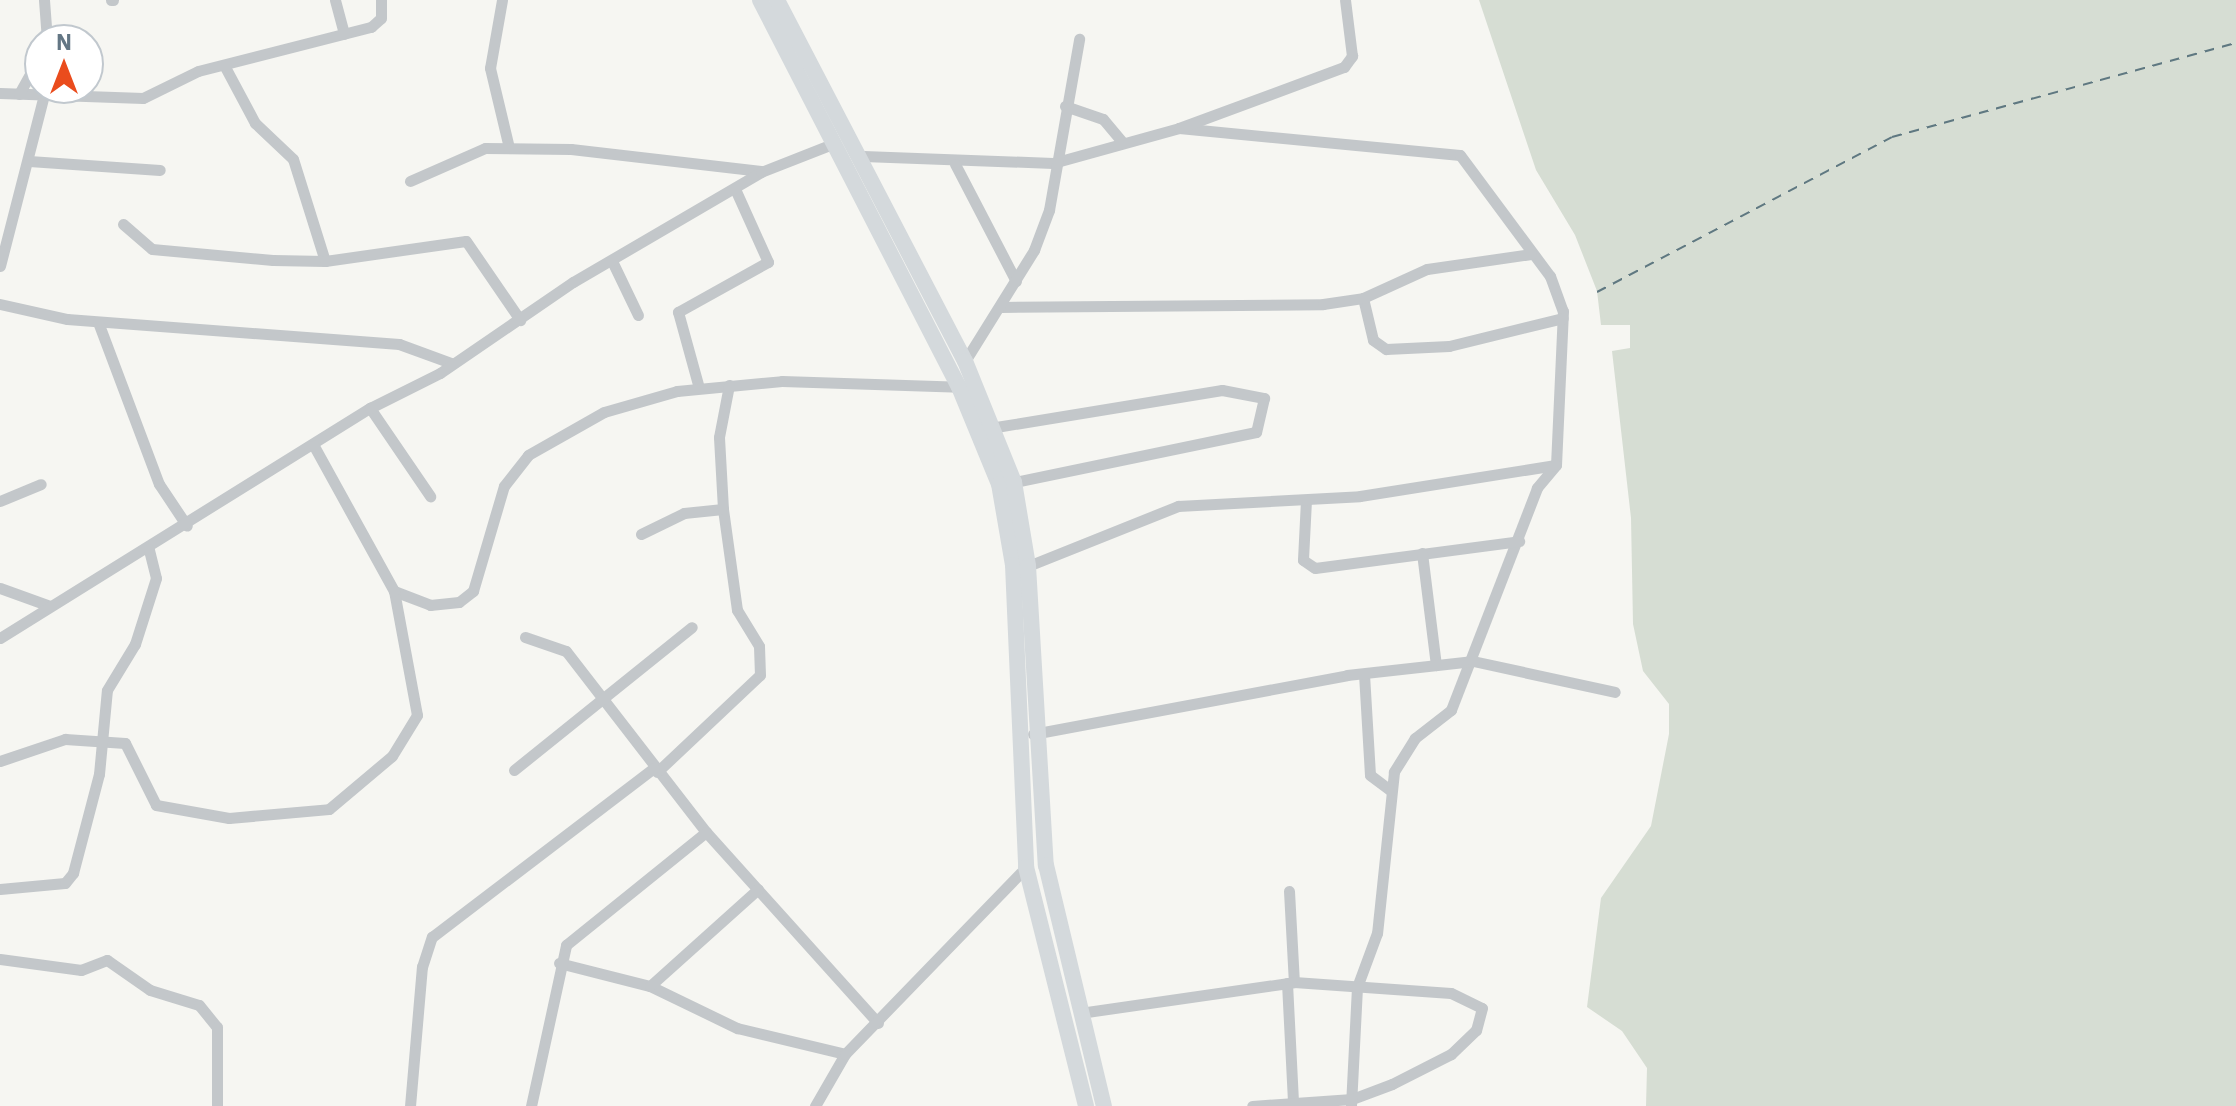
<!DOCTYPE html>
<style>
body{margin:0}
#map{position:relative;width:2236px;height:1106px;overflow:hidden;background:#f6f6f2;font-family:"IBM Plex Sans",sans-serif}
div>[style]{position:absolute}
.green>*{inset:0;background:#d6ddd3}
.ferry>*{height:2px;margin-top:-1px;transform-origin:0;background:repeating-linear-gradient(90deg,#5f7881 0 10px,transparent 0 18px)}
.street>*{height:11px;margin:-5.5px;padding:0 5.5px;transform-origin:5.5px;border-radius:5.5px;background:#c3c7ca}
.secondary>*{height:16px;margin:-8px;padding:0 8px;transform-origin:8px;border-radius:8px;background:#d4d9dc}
span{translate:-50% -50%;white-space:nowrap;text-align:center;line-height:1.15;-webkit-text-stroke:8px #fff;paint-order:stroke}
.north{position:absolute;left:24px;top:24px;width:80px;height:80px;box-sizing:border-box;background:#fff;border:2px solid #c1c8ce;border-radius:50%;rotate:0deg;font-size:22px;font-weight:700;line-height:32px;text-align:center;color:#637684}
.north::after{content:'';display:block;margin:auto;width:28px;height:36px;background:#ea4c1d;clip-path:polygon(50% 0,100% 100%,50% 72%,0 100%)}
</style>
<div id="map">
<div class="green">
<i style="clip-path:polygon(1479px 0,2236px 0,2236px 1106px,1646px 1106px,1647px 1068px,1622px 1031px,1587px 1007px,1601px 898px,1651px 826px,1669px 734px,1669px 704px,1643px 671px,1633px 624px,1631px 518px,1612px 351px,1630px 348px,1630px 325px,1601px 325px,1597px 291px,1575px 235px,1536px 170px)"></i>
</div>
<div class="ferry">
<i style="left:1597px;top:292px;width:333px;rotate:-27.7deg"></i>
<i style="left:1892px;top:137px;width:357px;rotate:-15.3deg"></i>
</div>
<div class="street">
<i style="left:44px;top:0;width:40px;rotate:85.7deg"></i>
<i style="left:111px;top:0;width:2px"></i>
<i style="left:335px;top:0;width:35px;rotate:75deg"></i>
<i style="left:502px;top:0;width:69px;rotate:100deg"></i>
<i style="left:490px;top:68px;width:82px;rotate:76.6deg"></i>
<i style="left:224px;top:65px;width:66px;rotate:61.9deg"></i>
<i style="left:255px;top:123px;width:52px;rotate:43.5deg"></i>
<i style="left:293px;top:159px;width:107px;rotate:72.6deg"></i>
<i style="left:0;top:93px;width:143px;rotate:2deg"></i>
<i style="left:143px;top:98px;width:61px;rotate:-26.1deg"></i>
<i style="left:198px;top:71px;width:179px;rotate:-14.3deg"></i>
<i style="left:371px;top:27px;width:13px;rotate:-42deg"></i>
<i style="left:381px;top:18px;width:18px;rotate:-90deg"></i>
<i style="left:19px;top:94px;width:43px;rotate:-61.1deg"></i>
<i style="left:1065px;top:106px;width:40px;rotate:18.9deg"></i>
<i style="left:1103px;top:119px;width:30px;rotate:50deg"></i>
<i style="left:1179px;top:128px;width:282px;rotate:5.5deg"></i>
<i style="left:1460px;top:155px;width:151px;rotate:53.4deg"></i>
<i style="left:1550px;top:276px;width:37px;rotate:70deg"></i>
<i style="left:1563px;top:311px;width:154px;rotate:92.6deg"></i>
<i style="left:1556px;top:465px;width:30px;rotate:130deg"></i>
<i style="left:1537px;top:488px;width:238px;rotate:111.2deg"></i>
<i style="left:1451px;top:710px;width:46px;rotate:142.1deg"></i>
<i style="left:1415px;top:738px;width:40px;rotate:122deg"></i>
<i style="left:1394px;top:772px;width:162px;rotate:96deg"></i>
<i style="left:1377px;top:933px;width:58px;rotate:110.3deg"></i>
<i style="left:1357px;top:987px;width:119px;rotate:92.9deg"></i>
<i style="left:863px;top:156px;width:190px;rotate:2.1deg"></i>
<i style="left:1053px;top:163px;width:131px;rotate:-15.5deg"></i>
<i style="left:1179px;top:128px;width:176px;rotate:-20.3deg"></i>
<i style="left:1344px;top:67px;width:14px;rotate:-54deg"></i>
<i style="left:1352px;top:56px;width:56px;rotate:-97.1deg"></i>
<i style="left:29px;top:161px;width:131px;rotate:3.9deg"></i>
<i style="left:955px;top:164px;width:132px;rotate:62.5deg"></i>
<i style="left:410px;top:181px;width:82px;rotate:-23.7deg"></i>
<i style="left:485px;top:148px;width:86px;rotate:0.7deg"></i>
<i style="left:571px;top:149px;width:191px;rotate:6.6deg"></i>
<i style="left:123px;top:224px;width:38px;rotate:41deg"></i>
<i style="left:152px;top:249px;width:121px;rotate:5.2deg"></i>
<i style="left:273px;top:260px;width:52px;rotate:1.1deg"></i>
<i style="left:325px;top:261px;width:142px;rotate:-8.1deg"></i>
<i style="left:466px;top:241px;width:96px;rotate:55.6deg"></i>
<i style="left:612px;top:261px;width:60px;rotate:64.3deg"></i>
<i style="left:0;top:266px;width:177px;rotate:-75.6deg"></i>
<i style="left:1363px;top:298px;width:43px;rotate:76.6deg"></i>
<i style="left:1373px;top:340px;width:16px;rotate:35deg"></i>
<i style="left:1386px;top:349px;width:63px;rotate:-2.7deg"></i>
<i style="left:1449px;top:346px;width:117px;rotate:-13.8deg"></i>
<i style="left:0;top:304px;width:69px;rotate:12.6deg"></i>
<i style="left:67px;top:319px;width:333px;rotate:4.3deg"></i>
<i style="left:399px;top:344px;width:55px;rotate:20.1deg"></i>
<i style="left:1001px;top:307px;width:322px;rotate:-0.5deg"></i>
<i style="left:1323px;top:304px;width:40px;rotate:-8.5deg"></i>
<i style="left:1363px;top:298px;width:70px;rotate:-24.4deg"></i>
<i style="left:1427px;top:269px;width:105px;rotate:-8.2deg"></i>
<i style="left:98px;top:322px;width:173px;rotate:69.4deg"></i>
<i style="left:159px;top:484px;width:50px;rotate:56.3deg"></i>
<i style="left:965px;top:361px;width:131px;rotate:-58.1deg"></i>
<i style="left:1034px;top:250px;width:43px;rotate:-69.4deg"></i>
<i style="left:1049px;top:210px;width:174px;rotate:-80deg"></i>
<i style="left:699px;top:388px;width:79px;rotate:-105.4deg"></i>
<i style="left:678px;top:312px;width:103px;rotate:-29.1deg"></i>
<i style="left:768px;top:262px;width:80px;rotate:-114.3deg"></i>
<i style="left:370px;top:408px;width:107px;rotate:55.7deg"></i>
<i style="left:996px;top:427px;width:229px;rotate:-9.3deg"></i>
<i style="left:1222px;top:390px;width:43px;rotate:10.8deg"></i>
<i style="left:1264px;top:398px;width:35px;rotate:103deg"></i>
<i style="left:1256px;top:432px;width:247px;rotate:168.3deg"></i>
<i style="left:1306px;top:500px;width:60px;rotate:92.9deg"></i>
<i style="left:1303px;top:560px;width:14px;rotate:34deg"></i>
<i style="left:1315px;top:568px;width:206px;rotate:-7.5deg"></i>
<i style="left:0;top:501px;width:44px;rotate:-22.5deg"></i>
<i style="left:641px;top:534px;width:48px;rotate:-26deg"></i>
<i style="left:684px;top:513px;width:39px;rotate:-6deg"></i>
<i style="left:1422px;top:553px;width:113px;rotate:82.9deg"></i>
<i style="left:1028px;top:566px;width:162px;rotate:-21.8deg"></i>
<i style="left:1178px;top:506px;width:182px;rotate:-3.1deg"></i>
<i style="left:1360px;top:496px;width:198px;rotate:-9deg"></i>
<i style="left:0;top:588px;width:53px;rotate:19.8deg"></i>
<i style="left:394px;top:591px;width:39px;rotate:21deg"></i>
<i style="left:430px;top:605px;width:29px;rotate:-6deg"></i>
<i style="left:459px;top:602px;width:18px;rotate:-38deg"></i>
<i style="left:473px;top:591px;width:109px;rotate:-73.6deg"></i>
<i style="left:504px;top:486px;width:39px;rotate:-52deg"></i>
<i style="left:528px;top:455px;width:87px;rotate:-29.5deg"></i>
<i style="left:604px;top:412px;width:76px;rotate:-16deg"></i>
<i style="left:677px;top:391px;width:105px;rotate:-5.4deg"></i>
<i style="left:782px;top:381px;width:177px;rotate:1.9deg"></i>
<i style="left:525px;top:637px;width:43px;rotate:18.9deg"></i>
<i style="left:566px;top:651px;width:229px;rotate:52.3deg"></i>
<i style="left:706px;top:832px;width:257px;rotate:48deg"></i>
<i style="left:0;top:638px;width:436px;rotate:-31.9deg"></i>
<i style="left:370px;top:408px;width:78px;rotate:-26.6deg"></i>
<i style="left:440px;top:373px;width:161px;rotate:-34.4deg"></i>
<i style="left:573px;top:282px;width:218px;rotate:-30.3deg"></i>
<i style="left:761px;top:172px;width:79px;rotate:-21.4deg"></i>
<i style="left:1364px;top:674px;width:101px;rotate:86.6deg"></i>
<i style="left:1370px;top:775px;width:26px;rotate:37deg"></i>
<i style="left:1033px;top:734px;width:319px;rotate:-10.6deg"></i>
<i style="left:1347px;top:675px;width:127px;rotate:-6.3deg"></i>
<i style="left:1473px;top:661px;width:145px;rotate:12.3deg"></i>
<i style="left:0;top:761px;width:69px;rotate:-18.7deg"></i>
<i style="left:65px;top:739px;width:60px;rotate:3.8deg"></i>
<i style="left:125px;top:743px;width:69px;rotate:63.4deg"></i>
<i style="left:156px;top:805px;width:74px;rotate:10.1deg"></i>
<i style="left:229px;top:818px;width:100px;rotate:-5.1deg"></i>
<i style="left:329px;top:809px;width:82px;rotate:-40.1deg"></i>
<i style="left:392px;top:756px;width:48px;rotate:-58.6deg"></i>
<i style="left:417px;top:715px;width:126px;rotate:-100.5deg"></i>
<i style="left:394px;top:591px;width:166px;rotate:-118.9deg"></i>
<i style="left:514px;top:770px;width:228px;rotate:-38.8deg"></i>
<i style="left:657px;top:772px;width:141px;rotate:-43.3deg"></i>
<i style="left:760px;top:675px;width:29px;rotate:-92deg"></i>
<i style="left:759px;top:646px;width:42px;rotate:-121.4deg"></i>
<i style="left:737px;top:610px;width:102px;rotate:-97.9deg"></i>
<i style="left:723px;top:509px;width:72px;rotate:-93.2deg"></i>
<i style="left:719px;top:437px;width:53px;rotate:-79.1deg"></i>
<i style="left:0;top:889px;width:65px;rotate:-5.3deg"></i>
<i style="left:65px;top:883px;width:13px;rotate:-51deg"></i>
<i style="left:73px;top:873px;width:102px;rotate:-75.3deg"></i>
<i style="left:99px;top:774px;width:84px;rotate:-84.6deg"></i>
<i style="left:107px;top:690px;width:54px;rotate:-58.7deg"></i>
<i style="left:135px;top:644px;width:69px;rotate:-72.3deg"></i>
<i style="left:156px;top:578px;width:29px;rotate:-104deg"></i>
<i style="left:1289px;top:891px;width:91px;rotate:86.9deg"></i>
<i style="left:0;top:959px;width:82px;rotate:7.7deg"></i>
<i style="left:81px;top:970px;width:28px;rotate:-21deg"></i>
<i style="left:107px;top:960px;width:52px;rotate:34.9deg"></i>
<i style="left:150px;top:990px;width:51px;rotate:17deg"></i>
<i style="left:199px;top:1005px;width:28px;rotate:51deg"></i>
<i style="left:217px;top:1027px;width:79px;rotate:90deg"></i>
<i style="left:559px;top:963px;width:94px;rotate:14.2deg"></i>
<i style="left:650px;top:986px;width:97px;rotate:25.8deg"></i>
<i style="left:737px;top:1028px;width:111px;rotate:13.5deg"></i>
<i style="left:1287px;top:983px;width:120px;rotate:87.1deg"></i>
<i style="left:650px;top:986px;width:145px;rotate:-41.9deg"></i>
<i style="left:1080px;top:1013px;width:216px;rotate:-8.2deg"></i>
<i style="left:1294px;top:982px;width:157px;rotate:4deg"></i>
<i style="left:1451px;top:993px;width:34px;rotate:26deg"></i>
<i style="left:1482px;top:1008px;width:23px;rotate:105deg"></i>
<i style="left:1476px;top:1030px;width:35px;rotate:136deg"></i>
<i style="left:1451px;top:1054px;width:66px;rotate:153deg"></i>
<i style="left:1392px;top:1084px;width:43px;rotate:159.4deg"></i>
<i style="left:1352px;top:1099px;width:100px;rotate:176deg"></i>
<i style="left:410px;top:1106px;width:140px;rotate:-85.1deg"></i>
<i style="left:422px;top:967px;width:32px;rotate:-72deg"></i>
<i style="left:432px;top:937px;width:279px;rotate:-37.3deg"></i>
<i style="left:531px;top:1106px;width:165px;rotate:-77.7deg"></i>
<i style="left:566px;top:945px;width:180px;rotate:-38.9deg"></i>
<i style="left:815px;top:1106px;width:60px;rotate:-60deg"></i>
<i style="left:845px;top:1054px;width:260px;rotate:-45.9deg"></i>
</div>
<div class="secondary">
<i style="left:760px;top:0;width:435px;rotate:62.8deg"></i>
<i style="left:959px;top:387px;width:105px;rotate:67.6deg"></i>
<i style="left:999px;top:484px;width:82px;rotate:80.2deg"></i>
<i style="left:1013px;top:565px;width:302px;rotate:87.5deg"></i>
<i style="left:1026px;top:867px;width:246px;rotate:75.9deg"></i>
<i style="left:777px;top:0;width:407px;rotate:62.5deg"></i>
<i style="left:965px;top:361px;width:131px;rotate:68deg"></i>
<i style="left:1014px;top:482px;width:85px;rotate:80.5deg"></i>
<i style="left:1028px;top:566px;width:300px;rotate:86.6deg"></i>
<i style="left:1046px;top:865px;width:248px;rotate:76.5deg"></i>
</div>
<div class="north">N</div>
</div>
